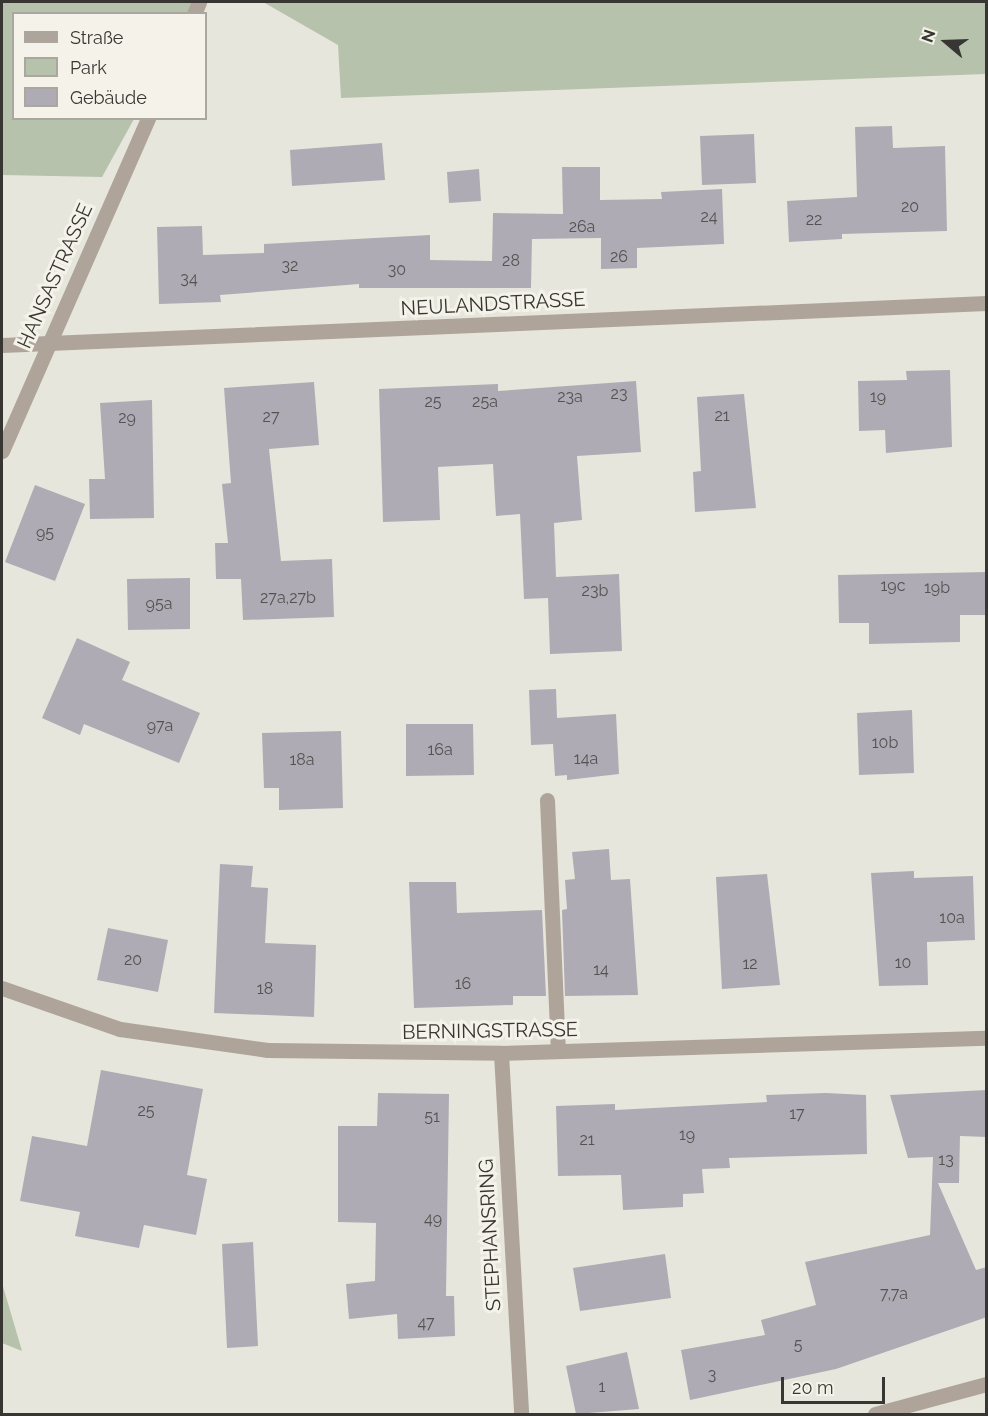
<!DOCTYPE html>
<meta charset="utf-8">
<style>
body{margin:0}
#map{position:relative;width:988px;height:1416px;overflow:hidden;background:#e7e6dc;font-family:Raleway,sans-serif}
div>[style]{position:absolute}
.green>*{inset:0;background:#b6c2ac}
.building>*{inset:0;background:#afabb4}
.minor>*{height:15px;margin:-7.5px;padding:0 7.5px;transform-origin:7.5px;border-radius:7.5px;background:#afa49a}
span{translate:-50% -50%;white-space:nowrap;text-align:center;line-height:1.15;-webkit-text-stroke:6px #f5f3e9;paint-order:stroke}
.number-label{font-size:16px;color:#555352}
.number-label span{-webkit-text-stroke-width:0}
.street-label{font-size:20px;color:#373632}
.frame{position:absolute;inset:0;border:3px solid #373632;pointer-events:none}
.legend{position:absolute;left:12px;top:12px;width:195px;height:108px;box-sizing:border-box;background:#f5f3e9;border:2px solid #a9a7a0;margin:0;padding:8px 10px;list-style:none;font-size:18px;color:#373632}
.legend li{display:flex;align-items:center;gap:12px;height:30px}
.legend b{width:30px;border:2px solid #a9a7a0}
.north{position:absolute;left:916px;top:12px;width:60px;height:60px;-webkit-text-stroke:4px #f5f3e9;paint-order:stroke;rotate:289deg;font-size:16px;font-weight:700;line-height:24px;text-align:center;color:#373632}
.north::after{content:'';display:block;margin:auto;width:21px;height:27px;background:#373632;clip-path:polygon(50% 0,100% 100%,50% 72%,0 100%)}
.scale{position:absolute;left:781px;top:1377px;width:104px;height:27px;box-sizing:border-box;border:3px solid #373632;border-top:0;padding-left:8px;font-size:18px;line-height:21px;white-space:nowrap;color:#373632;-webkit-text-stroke:4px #f5f3e9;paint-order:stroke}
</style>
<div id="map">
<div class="green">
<i style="clip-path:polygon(2px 2px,196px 2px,190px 13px,14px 14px,14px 118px,134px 119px,102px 177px,2px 175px)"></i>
<i style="clip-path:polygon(263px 2px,986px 2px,986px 74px,341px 98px,338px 45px)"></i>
<i style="clip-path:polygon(2px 1283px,22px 1351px,2px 1343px)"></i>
</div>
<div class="building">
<i style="clip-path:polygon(892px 126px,893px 148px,945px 146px,947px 231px,842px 234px,842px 239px,789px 242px,787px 201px,857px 197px,855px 127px)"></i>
<i style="clip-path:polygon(754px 134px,756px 183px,702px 185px,700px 136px)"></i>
<i style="clip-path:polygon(382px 143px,385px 180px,292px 186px,290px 150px)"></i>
<i style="clip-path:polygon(562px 167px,600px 167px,600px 200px,662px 199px,661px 192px,722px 189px,724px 244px,637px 248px,637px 268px,601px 269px,601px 238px,532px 239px,531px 288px,359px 288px,359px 284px,220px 295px,221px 302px,159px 304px,157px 227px,202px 226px,203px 255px,264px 253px,264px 244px,430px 235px,430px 260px,492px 261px,493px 213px,563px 214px)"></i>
<i style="clip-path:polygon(479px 169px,481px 201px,449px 203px,447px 172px)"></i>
<i style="clip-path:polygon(950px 370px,952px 447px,886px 453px,885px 430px,859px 431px,858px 381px,907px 380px,906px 371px)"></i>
<i style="clip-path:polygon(636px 381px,641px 452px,577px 456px,582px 520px,554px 523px,556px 577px,619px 574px,622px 651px,550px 654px,548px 598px,524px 599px,520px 514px,496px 516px,493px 464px,438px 467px,440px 520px,383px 522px,379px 389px,498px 384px,498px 391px)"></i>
<i style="clip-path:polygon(314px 382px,319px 445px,269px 449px,281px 561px,332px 559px,334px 617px,243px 620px,241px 579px,216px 579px,215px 543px,228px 543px,222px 484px,231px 483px,224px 388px)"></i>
<i style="clip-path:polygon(744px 394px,756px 508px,695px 512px,693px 472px,701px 471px,697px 397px)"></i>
<i style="clip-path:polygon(152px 400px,154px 518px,90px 519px,89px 479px,105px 479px,100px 403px)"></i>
<i style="clip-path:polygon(35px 485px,85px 504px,55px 581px,5px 562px)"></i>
<i style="clip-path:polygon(987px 572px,987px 615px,960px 615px,960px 642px,869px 644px,869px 623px,839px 623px,838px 575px)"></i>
<i style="clip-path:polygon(190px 578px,190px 629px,128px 630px,127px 579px)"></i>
<i style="clip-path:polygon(77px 638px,130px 662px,122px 680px,200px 713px,179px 763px,84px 724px,80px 735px,42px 718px)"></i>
<i style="clip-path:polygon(556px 689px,557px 718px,616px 714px,619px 774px,567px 780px,567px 775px,555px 776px,553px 744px,531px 745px,529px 690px)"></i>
<i style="clip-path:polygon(912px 710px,914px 773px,859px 775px,857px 713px)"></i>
<i style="clip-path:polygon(406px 724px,473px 724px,474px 775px,406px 776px)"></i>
<i style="clip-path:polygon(341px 731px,343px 808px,279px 810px,279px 788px,264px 788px,262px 733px)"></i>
<i style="clip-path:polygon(609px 849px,611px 880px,630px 879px,638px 995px,565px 996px,562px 910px,567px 909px,565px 880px,575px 879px,572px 852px)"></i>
<i style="clip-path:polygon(220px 864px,253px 866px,251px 887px,268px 888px,265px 943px,316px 945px,314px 1017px,214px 1013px)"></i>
<i style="clip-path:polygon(914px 871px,914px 878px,973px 876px,975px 940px,927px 942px,928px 985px,879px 986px,871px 873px)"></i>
<i style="clip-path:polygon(767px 874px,780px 985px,722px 989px,716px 877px)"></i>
<i style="clip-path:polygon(409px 882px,456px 882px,457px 913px,542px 910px,546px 996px,513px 996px,513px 1005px,414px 1008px)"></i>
<i style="clip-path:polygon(108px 928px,168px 940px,158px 992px,97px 980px)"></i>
<i style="clip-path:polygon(101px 1070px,203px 1089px,187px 1175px,207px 1179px,196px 1235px,144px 1225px,139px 1248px,75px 1236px,80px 1212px,20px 1201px,32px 1136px,87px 1146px)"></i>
<i style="clip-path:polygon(987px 1090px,987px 1137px,960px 1136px,959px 1183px,938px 1183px,976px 1270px,987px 1267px,987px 1317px,836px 1369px,690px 1400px,681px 1350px,765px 1335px,761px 1320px,816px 1305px,805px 1262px,930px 1235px,933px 1157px,908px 1158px,890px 1095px)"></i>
<i style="clip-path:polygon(378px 1093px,449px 1094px,446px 1296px,454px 1296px,455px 1336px,398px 1339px,397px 1314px,349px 1319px,346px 1284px,375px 1281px,376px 1223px,338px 1222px,338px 1126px,377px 1126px)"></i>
<i style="clip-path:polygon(826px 1093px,866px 1095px,867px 1154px,729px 1158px,730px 1168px,702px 1169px,704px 1193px,683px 1194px,683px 1207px,623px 1210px,621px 1175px,558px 1176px,556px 1106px,615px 1104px,615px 1110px,767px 1102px,766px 1095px)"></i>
<i style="clip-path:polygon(253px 1242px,258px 1346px,227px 1348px,222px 1244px)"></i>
<i style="clip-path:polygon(665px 1254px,671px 1298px,580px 1311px,573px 1268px)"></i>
<i style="clip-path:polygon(627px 1352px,639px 1409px,576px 1414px,566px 1366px)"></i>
</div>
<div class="minor">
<i style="left:194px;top:14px;width:13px;rotate:-67deg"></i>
<i style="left:2px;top:345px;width:985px;rotate:-2.44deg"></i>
<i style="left:2px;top:451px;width:364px;rotate:-66.3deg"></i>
<i style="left:547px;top:800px;width:251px;rotate:87.5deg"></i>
<i style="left:2px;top:988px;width:125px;rotate:19.2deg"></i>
<i style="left:120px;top:1029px;width:149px;rotate:8.1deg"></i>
<i style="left:268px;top:1050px;width:233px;rotate:0.7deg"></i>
<i style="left:501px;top:1053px;width:485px;rotate:-1.8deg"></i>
<i style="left:501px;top:1053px;width:362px;rotate:86.8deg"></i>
<i style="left:875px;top:1414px;width:115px;rotate:-15.1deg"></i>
</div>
<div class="number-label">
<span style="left:910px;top:207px">20</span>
<span style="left:709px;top:217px">24</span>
<span style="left:814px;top:220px">22</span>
<span style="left:582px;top:227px">26a</span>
<span style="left:619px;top:257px">26</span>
<span style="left:511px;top:261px">28</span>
<span style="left:290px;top:266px">32</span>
<span style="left:397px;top:270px">30</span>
<span style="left:189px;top:279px">34</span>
<span style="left:619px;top:394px">23</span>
<span style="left:570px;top:397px">23a</span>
<span style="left:878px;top:397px">19</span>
<span style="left:433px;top:402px">25</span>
<span style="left:485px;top:402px">25a</span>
<span style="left:722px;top:416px">21</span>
<span style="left:271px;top:417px">27</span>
<span style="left:127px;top:418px">29</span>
<span style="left:45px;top:533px">95</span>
<span style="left:893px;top:586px">19c</span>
<span style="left:937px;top:588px">19b</span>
<span style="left:595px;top:591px">23b</span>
<span style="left:288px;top:598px">27a,27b</span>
<span style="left:159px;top:604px">95a</span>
<span style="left:160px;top:726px">97a</span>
<span style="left:885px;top:743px">10b</span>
<span style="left:440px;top:750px">16a</span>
<span style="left:586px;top:759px">14a</span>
<span style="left:302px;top:760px">18a</span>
<span style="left:952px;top:918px">10a</span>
<span style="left:133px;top:960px">20</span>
<span style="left:903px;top:963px">10</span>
<span style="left:750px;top:964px">12</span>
<span style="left:601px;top:970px">14</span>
<span style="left:463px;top:984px">16</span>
<span style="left:265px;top:989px">18</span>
<span style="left:146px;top:1111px">25</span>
<span style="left:797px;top:1114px">17</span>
<span style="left:432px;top:1117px">51</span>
<span style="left:687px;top:1135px">19</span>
<span style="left:587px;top:1140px">21</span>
<span style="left:946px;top:1160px">13</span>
<span style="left:433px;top:1219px">49</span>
<span style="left:894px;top:1294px">7,7a</span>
<span style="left:426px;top:1323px">47</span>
<span style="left:798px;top:1345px">5</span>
<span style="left:712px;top:1375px">3</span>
<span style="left:602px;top:1387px">1</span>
</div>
<div class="street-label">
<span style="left:55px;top:276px;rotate:-66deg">HANSASTRASSE</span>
<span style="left:493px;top:304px;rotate:-3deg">NEULANDSTRASSE</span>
<span style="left:490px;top:1031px;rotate:-1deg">BERNINGSTRASSE</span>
<span style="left:490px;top:1235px;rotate:-93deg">STEPHANSRING</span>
</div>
<div class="frame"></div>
<ul class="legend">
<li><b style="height:8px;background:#afa49a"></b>Straße</li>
<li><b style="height:16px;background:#b6c2ac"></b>Park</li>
<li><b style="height:16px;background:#afabb4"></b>Gebäude</li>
</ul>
<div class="north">N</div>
<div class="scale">20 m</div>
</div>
